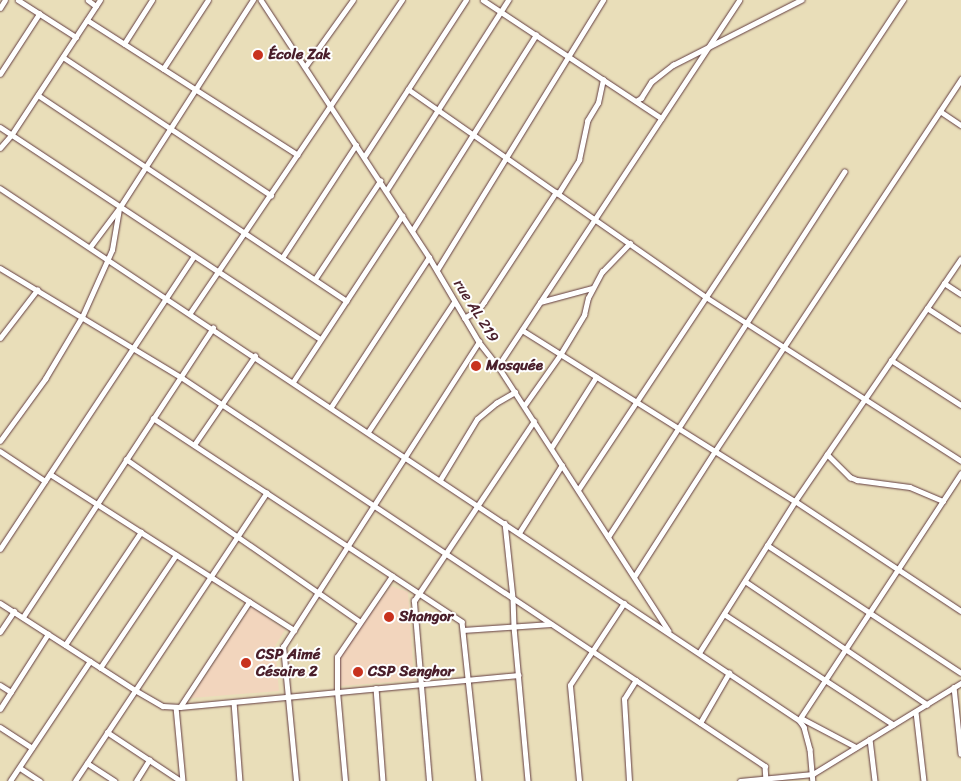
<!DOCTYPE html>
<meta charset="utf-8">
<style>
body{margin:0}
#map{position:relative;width:961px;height:781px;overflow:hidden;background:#e9deb9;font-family:Sriracha,sans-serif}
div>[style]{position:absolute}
.built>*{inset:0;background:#f2d5bd}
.roads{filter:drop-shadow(0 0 1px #623c40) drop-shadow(0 0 1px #623c40)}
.street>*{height:4.5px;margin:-2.25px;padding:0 2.25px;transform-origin:2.25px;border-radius:2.25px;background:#fff}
.dots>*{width:14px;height:14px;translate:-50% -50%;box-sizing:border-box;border:2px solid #fff;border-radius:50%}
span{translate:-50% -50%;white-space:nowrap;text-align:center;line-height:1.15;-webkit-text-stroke:4px #fff;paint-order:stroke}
.poi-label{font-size:15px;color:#4a1f2b;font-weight:700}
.left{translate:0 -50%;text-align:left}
.street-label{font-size:15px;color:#4a1f2b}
</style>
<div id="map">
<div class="built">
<i style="clip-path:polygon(391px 586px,408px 592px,414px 680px,341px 686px,337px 660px)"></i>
<i style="clip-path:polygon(251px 607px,285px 630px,275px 646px,279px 691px,191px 698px)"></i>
</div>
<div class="roads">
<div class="street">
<i style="left:18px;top:0;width:69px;rotate:32.5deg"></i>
<i style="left:88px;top:0;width:10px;rotate:37deg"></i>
<i style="left:261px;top:0;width:307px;rotate:56.8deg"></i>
<i style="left:429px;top:257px;width:99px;rotate:59.5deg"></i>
<i style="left:479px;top:342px;width:31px;rotate:52deg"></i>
<i style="left:498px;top:366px;width:315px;rotate:57.2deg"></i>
<i style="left:483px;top:0;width:214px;rotate:33.5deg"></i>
<i style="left:0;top:8px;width:9px;rotate:-58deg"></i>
<i style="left:87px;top:20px;width:250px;rotate:32.6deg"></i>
<i style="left:124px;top:44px;width:52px;rotate:-57.5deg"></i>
<i style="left:63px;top:57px;width:250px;rotate:33.6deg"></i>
<i style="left:305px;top:67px;width:82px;rotate:-54.4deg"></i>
<i style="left:163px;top:69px;width:82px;rotate:-56.9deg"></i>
<i style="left:0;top:74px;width:72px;rotate:-57deg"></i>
<i style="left:408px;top:89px;width:363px;rotate:34.9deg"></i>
<i style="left:706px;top:297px;width:303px;rotate:32.7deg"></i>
<i style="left:38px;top:95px;width:371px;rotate:33.7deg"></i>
<i style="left:636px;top:101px;width:6px;rotate:-31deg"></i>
<i style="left:641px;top:98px;width:19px;rotate:-58deg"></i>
<i style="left:651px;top:82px;width:28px;rotate:-38deg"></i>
<i style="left:673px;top:65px;width:144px;rotate:-26.9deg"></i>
<i style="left:940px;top:111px;width:25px;rotate:34deg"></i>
<i style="left:0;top:127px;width:384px;rotate:33.5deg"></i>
<i style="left:0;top:148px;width:18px;rotate:-49deg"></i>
<i style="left:12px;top:134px;width:160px;rotate:-56.7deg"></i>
<i style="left:364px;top:157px;width:187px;rotate:-57deg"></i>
<i style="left:0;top:188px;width:960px;rotate:33.66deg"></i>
<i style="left:799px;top:720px;width:9px;rotate:54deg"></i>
<i style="left:804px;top:727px;width:23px;rotate:75deg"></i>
<i style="left:810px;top:749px;width:32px;rotate:85deg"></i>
<i style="left:386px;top:191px;width:227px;rotate:-57.4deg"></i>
<i style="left:558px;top:194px;width:40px;rotate:-58deg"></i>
<i style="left:579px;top:160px;width:40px;rotate:-78deg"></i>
<i style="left:587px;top:121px;width:21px;rotate:-59deg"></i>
<i style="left:598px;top:103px;width:24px;rotate:-78deg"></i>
<i style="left:412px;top:231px;width:232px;rotate:-57.7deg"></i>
<i style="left:90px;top:247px;width:50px;rotate:-53.1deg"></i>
<i style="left:120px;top:207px;width:246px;rotate:-57.3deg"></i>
<i style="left:282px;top:258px;width:135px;rotate:-56.8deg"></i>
<i style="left:0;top:268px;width:211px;rotate:31.1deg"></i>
<i style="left:181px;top:377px;width:702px;rotate:33.67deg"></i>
<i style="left:765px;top:766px;width:15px;rotate:86deg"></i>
<i style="left:437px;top:270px;width:317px;rotate:-58.4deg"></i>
<i style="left:315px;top:279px;width:118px;rotate:-56.4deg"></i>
<i style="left:944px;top:283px;width:20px;rotate:33deg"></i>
<i style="left:540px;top:302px;width:54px;rotate:-15.1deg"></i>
<i style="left:927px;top:308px;width:40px;rotate:32.9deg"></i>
<i style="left:190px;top:313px;width:378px;rotate:-55.9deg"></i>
<i style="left:464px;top:318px;width:16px;rotate:-30deg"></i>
<i style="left:478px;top:310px;width:10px;rotate:-53deg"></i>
<i style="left:484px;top:302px;width:131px;rotate:-56.8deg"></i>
<i style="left:522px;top:330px;width:322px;rotate:32.1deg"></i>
<i style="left:795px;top:501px;width:199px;rotate:33.5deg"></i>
<i style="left:0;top:338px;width:61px;rotate:-52.4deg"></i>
<i style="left:891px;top:360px;width:83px;rotate:32.7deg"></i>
<i style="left:498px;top:366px;width:438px;rotate:-56.6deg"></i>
<i style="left:293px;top:382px;width:199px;rotate:-56.7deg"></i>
<i style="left:524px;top:406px;width:62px;rotate:-54.8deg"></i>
<i style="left:560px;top:355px;width:47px;rotate:-59deg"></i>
<i style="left:584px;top:315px;width:17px;rotate:-77deg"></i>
<i style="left:588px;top:298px;width:30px;rotate:-62deg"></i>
<i style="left:602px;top:272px;width:40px;rotate:-46deg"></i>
<i style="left:331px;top:407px;width:179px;rotate:-56.8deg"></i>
<i style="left:153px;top:418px;width:370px;rotate:33.4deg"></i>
<i style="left:462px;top:622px;width:160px;rotate:83.9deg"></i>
<i style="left:368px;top:432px;width:156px;rotate:-56.5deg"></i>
<i style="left:0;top:441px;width:77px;rotate:-54deg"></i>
<i style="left:45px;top:379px;width:72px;rotate:-59.2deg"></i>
<i style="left:82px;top:317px;width:73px;rotate:-65.9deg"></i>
<i style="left:112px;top:250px;width:42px;rotate:-80.3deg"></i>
<i style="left:194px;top:445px;width:108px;rotate:-55.6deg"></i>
<i style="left:551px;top:448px;width:84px;rotate:-57.6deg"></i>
<i style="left:0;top:451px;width:54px;rotate:33.7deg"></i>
<i style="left:827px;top:454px;width:33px;rotate:45deg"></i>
<i style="left:850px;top:477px;width:8px;rotate:23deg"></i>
<i style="left:857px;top:480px;width:53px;rotate:7.5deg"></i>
<i style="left:910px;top:487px;width:36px;rotate:23deg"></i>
<i style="left:126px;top:459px;width:284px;rotate:34.8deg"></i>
<i style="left:50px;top:474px;width:290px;rotate:32.6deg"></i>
<i style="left:440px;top:480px;width:71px;rotate:-58.8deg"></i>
<i style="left:477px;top:419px;width:25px;rotate:-40deg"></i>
<i style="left:496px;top:403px;width:22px;rotate:-30deg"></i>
<i style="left:578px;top:490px;width:588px;rotate:-56.45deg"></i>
<i style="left:505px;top:523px;width:75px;rotate:83.9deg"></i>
<i style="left:513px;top:598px;width:29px;rotate:88deg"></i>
<i style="left:514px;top:627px;width:155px;rotate:84.8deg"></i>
<i style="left:519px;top:533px;width:80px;rotate:-57.7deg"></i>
<i style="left:608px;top:537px;width:435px;rotate:-57.1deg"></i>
<i style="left:767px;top:545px;width:232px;rotate:33.4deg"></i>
<i style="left:0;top:549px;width:351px;rotate:-56.5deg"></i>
<i style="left:634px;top:577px;width:150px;rotate:-57.3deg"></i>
<i style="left:715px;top:451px;width:446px;rotate:-56.5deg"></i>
<i style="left:745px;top:581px;width:220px;rotate:34.1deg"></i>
<i style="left:0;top:603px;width:161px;rotate:32.8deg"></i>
<i style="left:135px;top:690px;width:32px;rotate:30deg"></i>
<i style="left:163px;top:706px;width:17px;rotate:3deg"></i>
<i style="left:180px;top:707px;width:340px;rotate:-5.4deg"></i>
<i style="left:724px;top:614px;width:202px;rotate:33.1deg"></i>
<i style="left:23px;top:617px;width:346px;rotate:-56.7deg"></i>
<i style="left:463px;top:630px;width:88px;rotate:-3.9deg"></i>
<i style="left:0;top:632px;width:25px;rotate:-56deg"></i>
<i style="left:65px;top:645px;width:136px;rotate:-56.1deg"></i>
<i style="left:699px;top:653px;width:180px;rotate:-57.7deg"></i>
<i style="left:795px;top:501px;width:293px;rotate:-55.6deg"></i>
<i style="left:100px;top:668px;width:136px;rotate:-56.1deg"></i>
<i style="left:0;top:685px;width:13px;rotate:32deg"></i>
<i style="left:954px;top:687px;width:67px;rotate:84deg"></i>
<i style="left:376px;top:688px;width:93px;rotate:85.7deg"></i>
<i style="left:234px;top:702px;width:79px;rotate:85.7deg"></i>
<i style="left:176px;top:707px;width:74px;rotate:84.6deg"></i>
<i style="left:180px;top:707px;width:126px;rotate:-56.7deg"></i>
<i style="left:0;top:709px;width:89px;rotate:-57.4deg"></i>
<i style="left:916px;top:712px;width:69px;rotate:83.4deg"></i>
<i style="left:801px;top:718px;width:62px;rotate:27.8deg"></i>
<i style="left:799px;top:720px;width:295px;rotate:-56.7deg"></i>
<i style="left:700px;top:723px;width:58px;rotate:-59.9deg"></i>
<i style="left:0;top:727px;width:38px;rotate:33deg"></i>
<i style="left:107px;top:732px;width:89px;rotate:33.5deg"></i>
<i style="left:870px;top:739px;width:42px;rotate:83.2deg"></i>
<i style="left:87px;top:763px;width:33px;rotate:33deg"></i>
<i style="left:20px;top:768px;width:24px;rotate:33deg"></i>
<i style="left:10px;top:781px;width:144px;rotate:-56.3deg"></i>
<i style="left:75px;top:781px;width:346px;rotate:-56.4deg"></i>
<i style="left:136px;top:781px;width:25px;rotate:-58deg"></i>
<i style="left:296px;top:781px;width:135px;rotate:-95.5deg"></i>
<i style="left:283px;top:647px;width:363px;rotate:-57.3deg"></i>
<i style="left:345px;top:781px;width:89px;rotate:-95.1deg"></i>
<i style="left:337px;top:692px;width:35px;rotate:-90deg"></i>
<i style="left:337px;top:657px;width:98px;rotate:-55.8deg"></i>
<i style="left:429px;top:781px;width:181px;rotate:-94.8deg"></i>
<i style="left:414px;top:601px;width:216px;rotate:-56.3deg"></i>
<i style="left:579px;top:781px;width:96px;rotate:-95.4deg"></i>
<i style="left:570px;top:685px;width:98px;rotate:-56.6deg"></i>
<i style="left:629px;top:781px;width:82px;rotate:-93.5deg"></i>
<i style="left:624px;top:699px;width:22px;rotate:-58deg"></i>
<i style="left:740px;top:781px;width:73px;rotate:-5.5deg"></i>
<i style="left:813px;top:774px;width:174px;rotate:-31.6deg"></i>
</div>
</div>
<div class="dots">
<i style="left:258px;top:55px;background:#c8321e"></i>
<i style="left:476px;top:366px;background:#c8321e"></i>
<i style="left:389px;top:617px;background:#c8321e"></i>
<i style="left:246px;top:663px;background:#c8321e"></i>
<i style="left:358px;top:672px;background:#c8321e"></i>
</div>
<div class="poi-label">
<span class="left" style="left:268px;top:55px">École Zak</span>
<span class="left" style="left:486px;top:366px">Mosquée</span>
<span class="left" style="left:399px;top:617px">Shangor</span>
<span class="left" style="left:256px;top:663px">CSP Aimé<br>Césaire 2</span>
<span class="left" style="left:368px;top:672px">CSP Senghor</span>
</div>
<div class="street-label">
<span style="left:476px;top:311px;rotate:58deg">rue AL 219</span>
</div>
</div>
